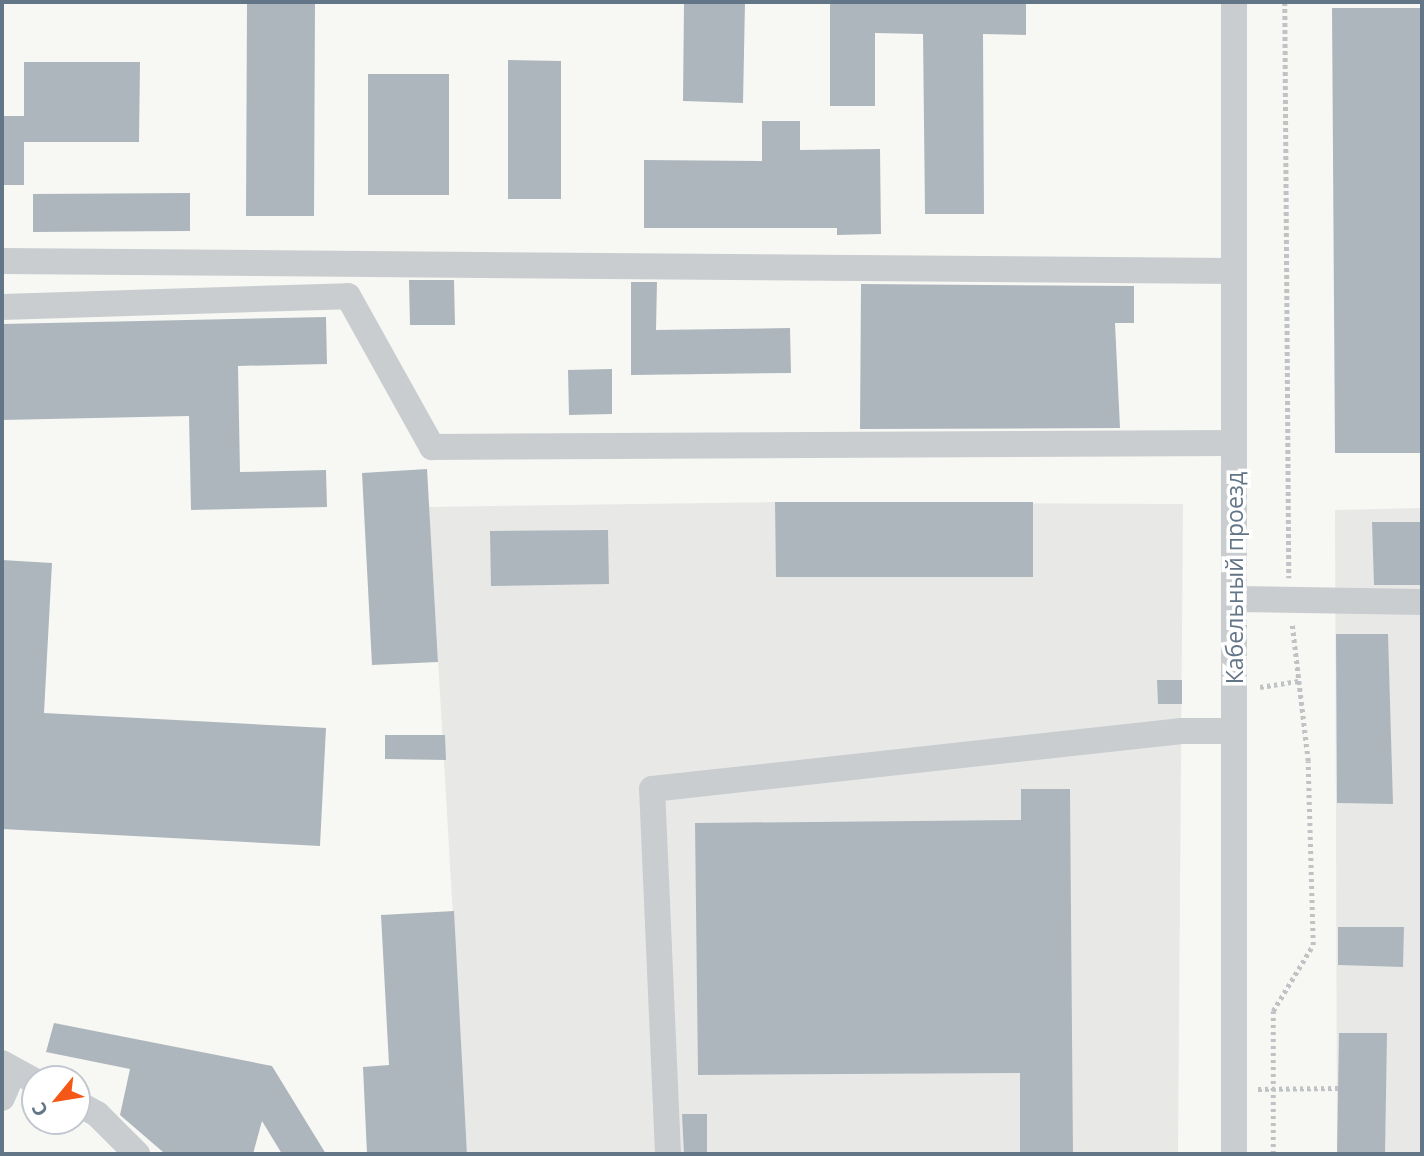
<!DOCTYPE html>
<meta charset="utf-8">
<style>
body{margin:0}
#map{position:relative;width:1424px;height:1156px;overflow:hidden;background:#f7f8f4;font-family:"Open Sans",sans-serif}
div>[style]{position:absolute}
.built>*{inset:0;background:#e8e9e7}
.building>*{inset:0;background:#aeb6bd}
.path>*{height:4.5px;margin-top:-2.25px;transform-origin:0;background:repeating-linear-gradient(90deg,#c0c3c5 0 3.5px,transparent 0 7px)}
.minor>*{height:26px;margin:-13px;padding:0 13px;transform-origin:13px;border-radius:13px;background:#cacdd0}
span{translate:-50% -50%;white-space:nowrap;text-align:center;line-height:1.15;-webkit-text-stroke:7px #fff;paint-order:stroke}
.street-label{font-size:23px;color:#637688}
.frame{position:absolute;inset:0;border:4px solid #637688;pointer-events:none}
.north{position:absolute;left:21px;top:1065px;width:70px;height:70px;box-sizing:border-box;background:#fff;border:2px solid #c1c8cf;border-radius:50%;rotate:240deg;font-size:19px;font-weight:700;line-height:28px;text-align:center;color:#637688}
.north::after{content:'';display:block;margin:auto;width:24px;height:32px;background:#f55716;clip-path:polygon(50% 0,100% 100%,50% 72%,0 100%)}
</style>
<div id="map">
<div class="built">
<i style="clip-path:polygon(775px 502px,1183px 504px,1178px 1154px,467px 1154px,429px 507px)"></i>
<i style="clip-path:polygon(1422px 508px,1422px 1154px,1337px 1154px,1335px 510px)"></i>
</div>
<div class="building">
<i style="clip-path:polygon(247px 2px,315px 2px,314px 216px,246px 216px)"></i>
<i style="clip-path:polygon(684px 2px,745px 2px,743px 103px,683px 101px)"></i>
<i style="clip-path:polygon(830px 2px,1026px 2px,1026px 35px,983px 34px,984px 214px,925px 214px,923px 34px,875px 33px,875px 106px,830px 106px)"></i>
<i style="clip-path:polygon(1332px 8px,1422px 8px,1422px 453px,1335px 453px)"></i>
<i style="clip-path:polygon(508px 60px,561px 61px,561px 199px,508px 199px)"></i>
<i style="clip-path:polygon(24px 62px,140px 62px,139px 142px,24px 142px,24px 185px,2px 185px,2px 116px,24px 116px)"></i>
<i style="clip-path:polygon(368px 74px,449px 74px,449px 195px,368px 195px)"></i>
<i style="clip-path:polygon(762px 121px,800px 121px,800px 150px,880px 149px,881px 234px,837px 235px,837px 228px,644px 228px,644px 160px,762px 161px)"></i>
<i style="clip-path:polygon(190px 193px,190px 231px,33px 232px,33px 194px)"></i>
<i style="clip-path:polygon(409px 280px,454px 280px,455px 325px,410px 325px)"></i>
<i style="clip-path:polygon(631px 282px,657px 282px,656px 330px,790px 328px,791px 373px,631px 375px)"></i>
<i style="clip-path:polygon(861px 284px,1134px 286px,1134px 323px,1115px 323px,1120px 428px,860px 429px)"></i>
<i style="clip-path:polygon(326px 317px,327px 364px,238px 366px,240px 472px,326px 470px,327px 507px,191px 510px,189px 416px,2px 420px,2px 324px)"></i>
<i style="clip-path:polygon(612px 369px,612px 414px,569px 415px,568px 370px)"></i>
<i style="clip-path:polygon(427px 469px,438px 662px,372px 665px,362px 473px)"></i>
<i style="clip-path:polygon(775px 502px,1033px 502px,1033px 577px,776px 577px)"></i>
<i style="clip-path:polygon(1372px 522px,1422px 522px,1422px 585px,1374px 585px)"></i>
<i style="clip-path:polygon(608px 530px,609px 584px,491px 586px,490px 531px)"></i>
<i style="clip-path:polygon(2px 560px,52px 563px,44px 713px,326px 728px,320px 846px,2px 829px)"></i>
<i style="clip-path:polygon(1336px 634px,1388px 634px,1393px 804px,1337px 803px)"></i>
<i style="clip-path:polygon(1157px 680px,1182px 680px,1182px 704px,1158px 704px)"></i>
<i style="clip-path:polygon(385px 735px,445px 735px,446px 760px,385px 759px)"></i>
<i style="clip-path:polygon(1021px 789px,1070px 789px,1073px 1154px,1020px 1154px,1020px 1073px,698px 1075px,695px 823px,1021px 820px)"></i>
<i style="clip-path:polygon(454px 911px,467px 1154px,367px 1154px,363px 1067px,389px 1065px,381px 915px)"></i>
<i style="clip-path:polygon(1338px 927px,1404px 927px,1403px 967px,1338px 965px)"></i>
<i style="clip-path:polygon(54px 1023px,272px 1066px,326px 1154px,282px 1154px,262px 1121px,253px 1154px,163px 1152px,120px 1115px,130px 1069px,46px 1052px)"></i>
<i style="clip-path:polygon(1339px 1033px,1387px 1033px,1385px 1154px,1337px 1154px)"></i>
<i style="clip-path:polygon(682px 1114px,707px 1114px,707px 1154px,684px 1154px)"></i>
</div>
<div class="path">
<i style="left:1285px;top:2px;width:576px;rotate:89.6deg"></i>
<i style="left:1260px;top:687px;width:39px;rotate:-9deg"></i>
<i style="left:1258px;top:1089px;width:80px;rotate:-0.7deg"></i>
<i style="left:1273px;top:1154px;width:143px;rotate:-90deg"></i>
<i style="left:1273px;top:1011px;width:77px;rotate:-58.8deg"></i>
<i style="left:1313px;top:945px;width:184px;rotate:-91.6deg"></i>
<i style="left:1308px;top:761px;width:137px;rotate:-96.7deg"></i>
</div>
<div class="minor">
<i style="left:2px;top:261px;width:1232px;rotate:0.47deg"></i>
<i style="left:2px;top:307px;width:346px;rotate:-1.8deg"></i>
<i style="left:348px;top:296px;width:173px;rotate:60.9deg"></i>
<i style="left:432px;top:447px;width:802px;rotate:-0.29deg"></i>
<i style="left:1234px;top:599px;width:188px;rotate:0.9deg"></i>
<i style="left:2px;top:1063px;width:38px;rotate:29deg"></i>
<i style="left:2px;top:1098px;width:30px;rotate:-67deg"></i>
<i style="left:77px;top:1103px;width:23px;rotate:29deg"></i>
<i style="left:97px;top:1114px;width:57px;rotate:45deg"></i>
<i style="left:668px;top:1154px;width:365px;rotate:-92.5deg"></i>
<i style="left:652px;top:789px;width:533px;rotate:-6.25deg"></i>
<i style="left:1182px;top:731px;width:52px"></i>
<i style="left:1234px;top:1154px;width:1152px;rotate:-90deg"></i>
</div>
<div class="street-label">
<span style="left:1234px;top:578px;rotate:-90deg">Кабельный проезд</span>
</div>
<div class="frame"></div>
<div class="north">С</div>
</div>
